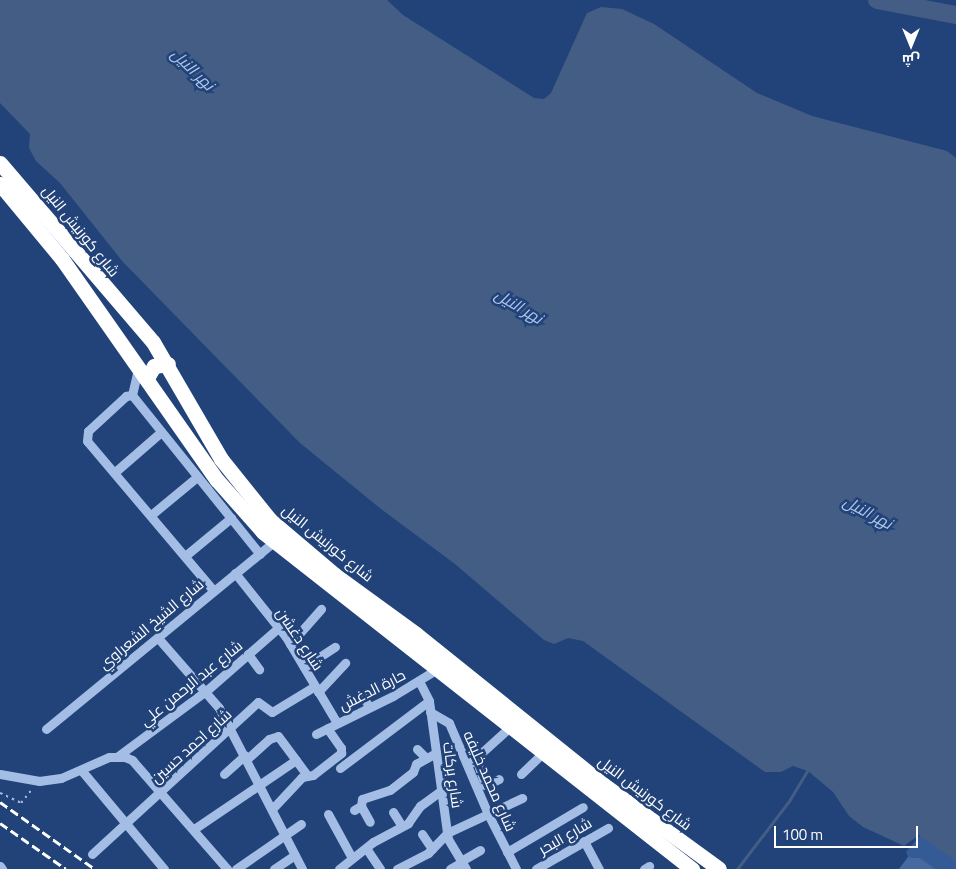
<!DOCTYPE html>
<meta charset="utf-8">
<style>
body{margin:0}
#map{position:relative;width:956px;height:869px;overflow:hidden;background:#224379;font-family:"Titillium Web",Cairo,sans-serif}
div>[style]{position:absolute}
.green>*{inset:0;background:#355b97}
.water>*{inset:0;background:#445d85}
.stream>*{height:3px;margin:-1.5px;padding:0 1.5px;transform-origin:1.5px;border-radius:1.5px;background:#445d85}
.river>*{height:18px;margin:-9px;padding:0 9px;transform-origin:9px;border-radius:9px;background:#445d85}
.building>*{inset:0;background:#466aa0}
.path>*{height:2px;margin-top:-1px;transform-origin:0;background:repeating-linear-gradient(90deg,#a3bde5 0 2.5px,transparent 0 6.5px)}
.minor>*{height:9px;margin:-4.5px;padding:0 4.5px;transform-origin:4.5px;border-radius:4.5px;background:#a3bde5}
.highway>*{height:15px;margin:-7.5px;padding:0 7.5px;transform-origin:7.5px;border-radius:7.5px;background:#fff}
.rail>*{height:3px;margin-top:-1.5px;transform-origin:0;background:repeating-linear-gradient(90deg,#fff 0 9px,transparent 0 13px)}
span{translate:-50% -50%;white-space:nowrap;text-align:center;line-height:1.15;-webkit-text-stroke:5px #224379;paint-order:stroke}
.street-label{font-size:15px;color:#fff}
.water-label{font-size:16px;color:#aec7ed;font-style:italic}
.north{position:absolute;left:886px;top:20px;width:50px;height:50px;-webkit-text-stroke:4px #224379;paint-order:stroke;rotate:180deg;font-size:14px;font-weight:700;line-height:20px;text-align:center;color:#fff}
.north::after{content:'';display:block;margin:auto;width:18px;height:22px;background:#fff;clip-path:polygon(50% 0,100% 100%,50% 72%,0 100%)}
.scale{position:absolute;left:774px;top:826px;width:144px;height:22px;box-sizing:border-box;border:2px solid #fff;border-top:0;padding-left:6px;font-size:15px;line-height:18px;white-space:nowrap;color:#fff;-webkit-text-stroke:4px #224379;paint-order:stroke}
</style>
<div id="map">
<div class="green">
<i style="clip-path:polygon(933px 820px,956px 839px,956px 869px,930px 869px,920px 858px,908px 857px,906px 852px)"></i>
</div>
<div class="water">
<i style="clip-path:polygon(0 0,387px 0,403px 15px,534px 98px,544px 99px,551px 93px,587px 13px,601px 7px,622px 9px,654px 24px,757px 93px,812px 116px,947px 151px,956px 158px,956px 861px,919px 835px,904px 846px,863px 827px,849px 816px,833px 792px,808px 771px,793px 766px,781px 772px,765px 772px,583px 641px,568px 638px,554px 644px,544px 640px,455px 564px,381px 509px,300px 443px,123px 262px,60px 183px,36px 161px,29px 148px,30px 134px,0 103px)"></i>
</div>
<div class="stream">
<i style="left:737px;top:869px;width:86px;rotate:-52.6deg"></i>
<i style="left:789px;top:801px;width:39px;rotate:-59deg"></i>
</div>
<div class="river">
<i style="left:877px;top:0;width:80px;rotate:10.8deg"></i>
</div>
<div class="building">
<i style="clip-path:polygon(908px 857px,920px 858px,935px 869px,899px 869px)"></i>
</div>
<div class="path">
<i style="left:0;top:793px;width:23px;rotate:25deg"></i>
<i style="left:21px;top:803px;width:19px;rotate:-51deg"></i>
</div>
<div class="minor">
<i style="left:132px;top:395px;width:27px;rotate:-77deg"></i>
<i style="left:115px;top:472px;width:61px;rotate:-41deg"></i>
<i style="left:151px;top:515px;width:60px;rotate:-39.6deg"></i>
<i style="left:185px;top:556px;width:60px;rotate:-39.6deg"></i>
<i style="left:235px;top:573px;width:82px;rotate:51.4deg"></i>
<i style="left:286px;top:637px;width:100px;rotate:59.3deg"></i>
<i style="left:213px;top:590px;width:195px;rotate:-130.2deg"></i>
<i style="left:87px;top:441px;width:10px;rotate:-84deg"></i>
<i style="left:88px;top:431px;width:52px;rotate:-42.6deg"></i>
<i style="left:126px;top:396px;width:6px;rotate:-9deg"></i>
<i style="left:132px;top:395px;width:204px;rotate:51.2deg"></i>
<i style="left:158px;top:638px;width:93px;rotate:48.9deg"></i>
<i style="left:219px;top:708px;width:181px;rotate:62.7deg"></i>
<i style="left:290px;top:644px;width:47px;rotate:-48.5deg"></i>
<i style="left:248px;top:654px;width:19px;rotate:54deg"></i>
<i style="left:304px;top:667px;width:37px;rotate:-33deg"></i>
<i style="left:419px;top:681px;width:22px;rotate:63deg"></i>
<i style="left:429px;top:701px;width:139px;rotate:82.2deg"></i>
<i style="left:448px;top:839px;width:35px;rotate:59deg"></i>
<i style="left:318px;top:692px;width:40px;rotate:-47deg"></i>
<i style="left:362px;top:695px;width:13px;rotate:58deg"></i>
<i style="left:430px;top:712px;width:22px;rotate:30deg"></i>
<i style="left:449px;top:723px;width:99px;rotate:66.8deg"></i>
<i style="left:488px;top:814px;width:62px;rotate:63deg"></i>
<i style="left:46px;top:729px;width:295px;rotate:-39.4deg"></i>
<i style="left:316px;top:734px;width:86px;rotate:-26.3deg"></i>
<i style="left:393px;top:696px;width:54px;rotate:-31.3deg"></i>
<i style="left:417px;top:749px;width:13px;rotate:45deg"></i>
<i style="left:118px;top:756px;width:109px;rotate:-36.5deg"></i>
<i style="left:206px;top:691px;width:96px;rotate:-41.2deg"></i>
<i style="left:476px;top:758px;width:28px;rotate:72deg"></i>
<i style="left:485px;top:785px;width:15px;rotate:-23deg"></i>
<i style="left:247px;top:759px;width:30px;rotate:-42deg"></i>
<i style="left:269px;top:739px;width:9px;rotate:-18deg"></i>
<i style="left:278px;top:736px;width:49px;rotate:53.4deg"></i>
<i style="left:468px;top:765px;width:58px;rotate:-42.2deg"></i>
<i style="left:340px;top:768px;width:111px;rotate:-37deg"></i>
<i style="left:82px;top:771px;width:128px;rotate:50.1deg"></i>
<i style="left:0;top:774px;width:40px;rotate:10deg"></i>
<i style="left:39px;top:781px;width:22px;rotate:-8deg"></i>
<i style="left:61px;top:778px;width:52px;rotate:-23.6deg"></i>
<i style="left:109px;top:757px;width:16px"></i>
<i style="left:125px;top:757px;width:8px;rotate:23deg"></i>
<i style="left:132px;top:760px;width:145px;rotate:48.9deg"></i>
<i style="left:224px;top:774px;width:28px;rotate:-42deg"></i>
<i style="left:521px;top:774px;width:32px;rotate:-44deg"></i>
<i style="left:361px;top:806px;width:18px;rotate:61deg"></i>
<i style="left:273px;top:808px;width:42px;rotate:-46.9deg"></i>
<i style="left:302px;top:777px;width:11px;rotate:-10deg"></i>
<i style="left:313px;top:775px;width:36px;rotate:-38deg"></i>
<i style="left:341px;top:753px;width:5px;rotate:-90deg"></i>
<i style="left:341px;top:748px;width:24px;rotate:-125deg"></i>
<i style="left:354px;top:810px;width:8px;rotate:-30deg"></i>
<i style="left:361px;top:806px;width:7px;rotate:-82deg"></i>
<i style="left:362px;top:799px;width:29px;rotate:-18deg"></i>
<i style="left:390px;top:790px;width:29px;rotate:-38deg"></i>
<i style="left:413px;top:772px;width:9px;rotate:-69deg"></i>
<i style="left:416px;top:764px;width:23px;rotate:-29deg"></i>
<i style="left:393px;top:812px;width:15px;rotate:58deg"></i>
<i style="left:328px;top:814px;width:50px;rotate:61.4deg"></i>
<i style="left:194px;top:829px;width:123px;rotate:-34.1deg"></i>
<i style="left:422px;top:834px;width:18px;rotate:56deg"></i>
<i style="left:584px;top:841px;width:32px;rotate:62deg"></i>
<i style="left:366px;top:848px;width:25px;rotate:56deg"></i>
<i style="left:507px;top:852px;width:88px;rotate:-30.6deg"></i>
<i style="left:92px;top:854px;width:225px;rotate:-42.5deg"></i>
<i style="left:258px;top:702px;width:17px;rotate:36deg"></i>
<i style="left:272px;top:712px;width:50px;rotate:-31.2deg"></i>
<i style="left:461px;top:861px;width:22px;rotate:-30deg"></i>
<i style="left:0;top:866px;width:4px;rotate:56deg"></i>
<i style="left:236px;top:869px;width:79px;rotate:-34.7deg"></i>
<i style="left:274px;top:869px;width:25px;rotate:-34deg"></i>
<i style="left:339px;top:869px;width:43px;rotate:-38.5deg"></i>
<i style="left:373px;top:842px;width:40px;rotate:-28deg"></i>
<i style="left:408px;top:823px;width:21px;rotate:-55deg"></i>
<i style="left:420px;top:806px;width:26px;rotate:-36deg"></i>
<i style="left:397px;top:869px;width:35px;rotate:-27deg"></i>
<i style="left:428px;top:853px;width:28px;rotate:-46deg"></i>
<i style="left:447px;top:833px;width:83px;rotate:-25deg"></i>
<i style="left:450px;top:869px;width:14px;rotate:-30deg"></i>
<i style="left:536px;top:869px;width:83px;rotate:-29.7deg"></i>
<i style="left:644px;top:869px;width:6px;rotate:-31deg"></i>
</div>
<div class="highway">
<i style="left:0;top:163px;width:235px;rotate:49.5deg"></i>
<i style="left:153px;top:342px;width:135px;rotate:59.8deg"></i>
<i style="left:221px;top:459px;width:78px;rotate:51.2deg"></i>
<i style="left:270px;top:520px;width:85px;rotate:40.2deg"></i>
<i style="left:335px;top:575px;width:100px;rotate:36.1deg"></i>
<i style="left:416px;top:634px;width:241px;rotate:38.8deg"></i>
<i style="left:604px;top:785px;width:142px;rotate:36.1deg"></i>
<i style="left:0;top:184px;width:97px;rotate:50.4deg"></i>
<i style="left:62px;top:259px;width:270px;rotate:55deg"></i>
<i style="left:217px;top:480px;width:69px;rotate:48.5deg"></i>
<i style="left:263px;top:532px;width:546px;rotate:38.15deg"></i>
<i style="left:147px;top:378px;width:14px;rotate:-60deg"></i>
<i style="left:154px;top:366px;width:14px;rotate:-8deg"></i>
</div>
<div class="rail">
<i style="left:0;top:802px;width:116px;rotate:35.2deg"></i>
<i style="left:0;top:823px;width:80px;rotate:34.9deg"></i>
</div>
<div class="street-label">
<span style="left:81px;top:231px;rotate:51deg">شارع كورنيش النيل</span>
<span style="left:328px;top:543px;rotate:39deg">شارع كورنيش النيل</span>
<span style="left:151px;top:624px;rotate:-40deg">شارع الشيخ الشعراوي</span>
<span style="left:300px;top:639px;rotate:56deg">شارع دغشن</span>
<span style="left:191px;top:683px;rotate:-39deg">شارع عبد الرحمن علي</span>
<span style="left:372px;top:690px;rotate:-27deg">حارة الدغش</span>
<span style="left:191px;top:746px;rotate:-42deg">شارع احمد حسين</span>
<span style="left:453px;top:775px;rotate:82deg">شارع بركات</span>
<span style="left:490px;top:781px;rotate:66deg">شارع محمد خليفه</span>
<span style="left:645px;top:793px;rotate:37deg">شارع كورنيش النيل</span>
<span style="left:565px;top:836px;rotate:-30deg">شارع البحر</span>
</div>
<div class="water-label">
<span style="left:193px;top:69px;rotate:44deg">نهر النيل</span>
<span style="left:519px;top:306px;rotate:31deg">نهر النيل</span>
<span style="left:868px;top:512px;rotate:28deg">نهر النيل</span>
</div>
<div class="north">ش</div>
<div class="scale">100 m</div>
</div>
